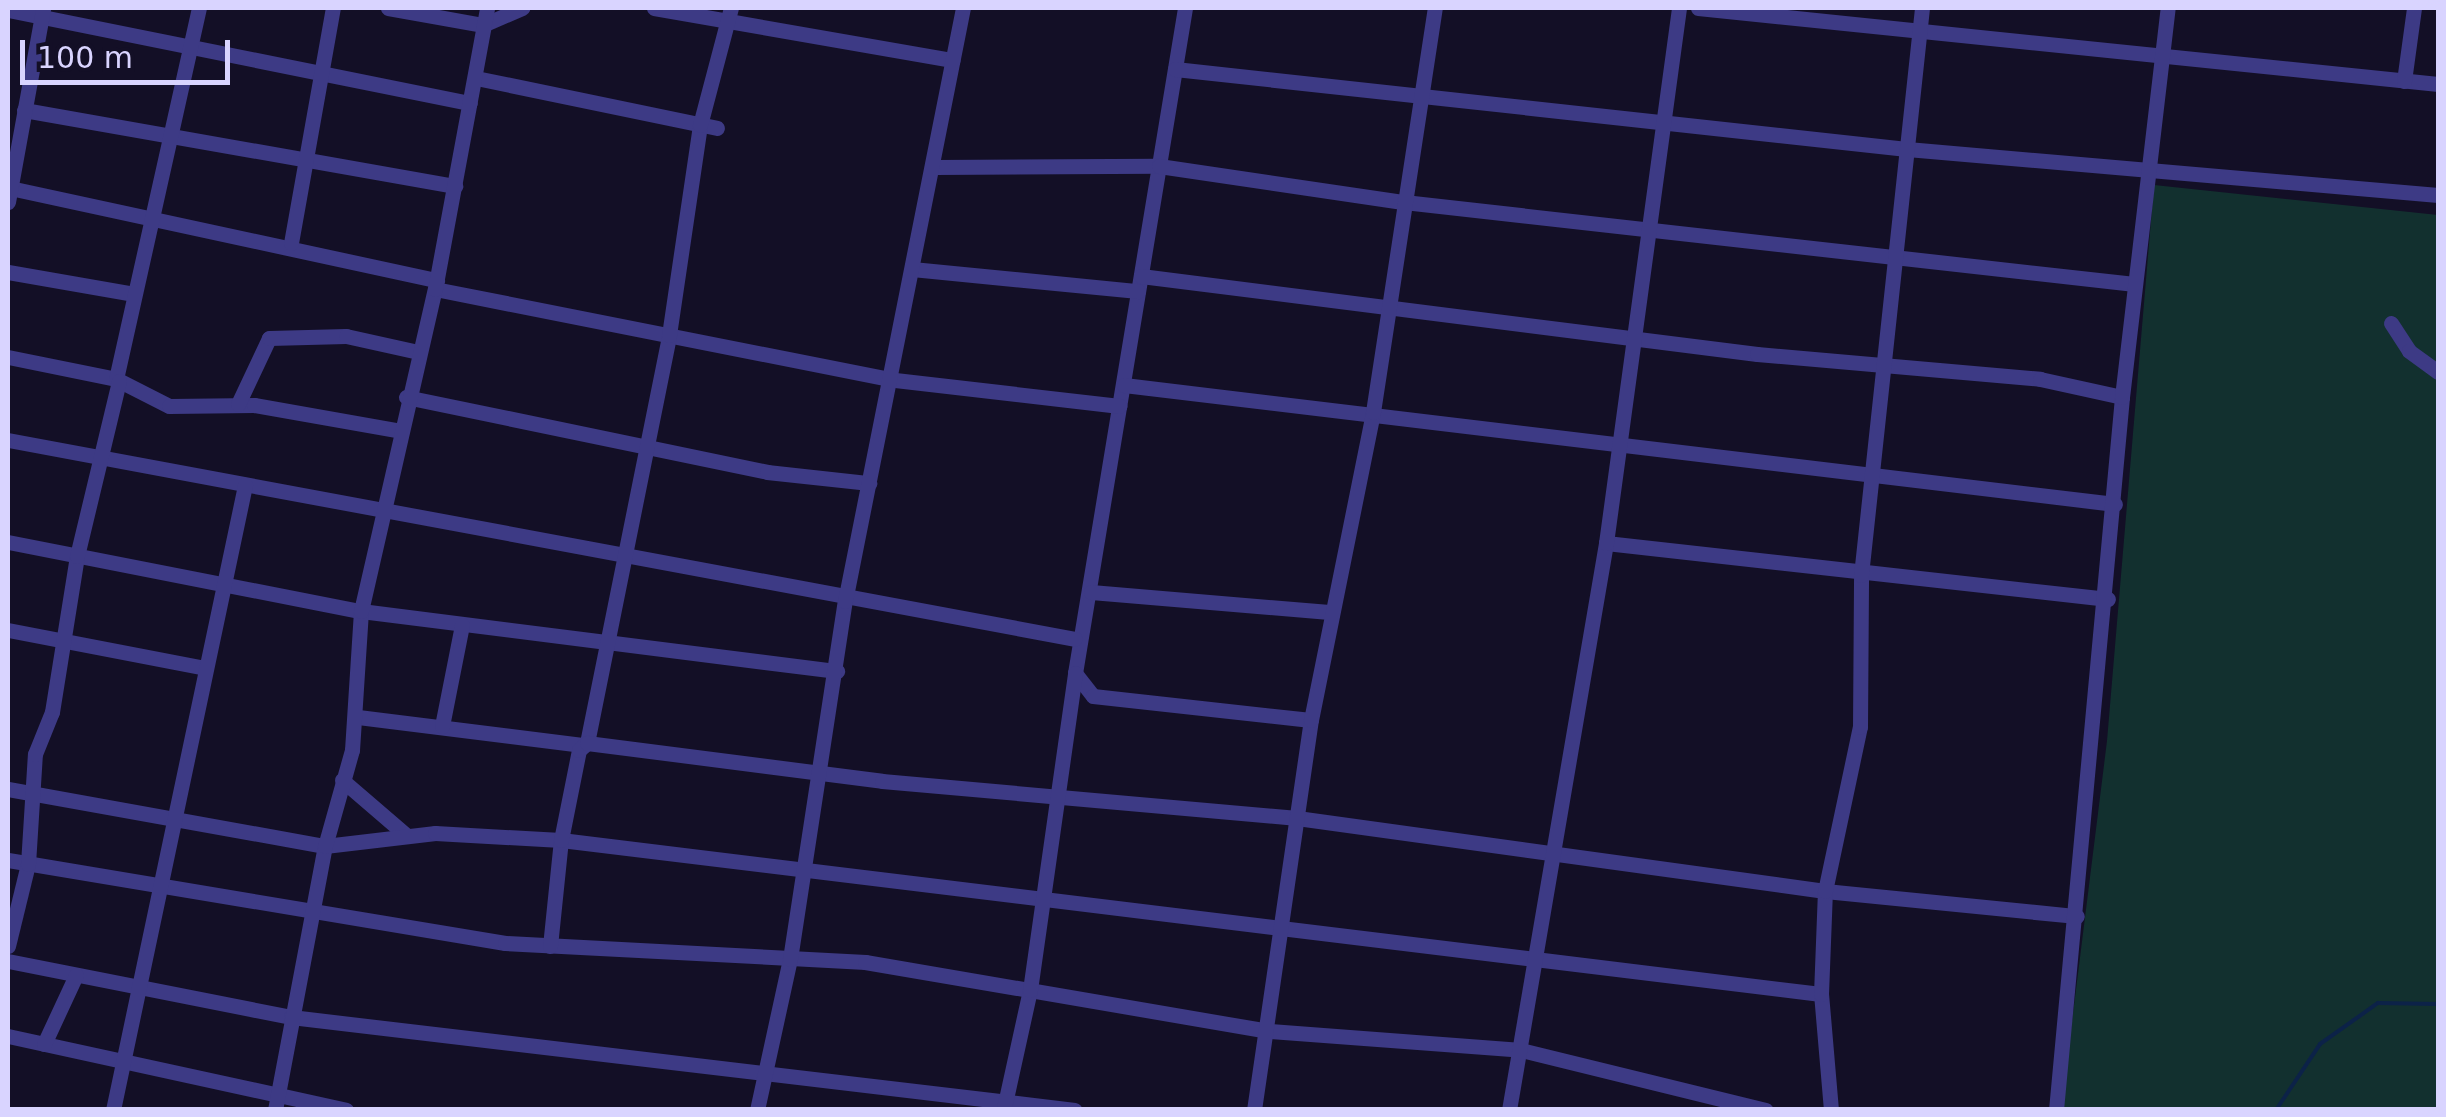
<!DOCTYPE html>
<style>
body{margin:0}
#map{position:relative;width:2446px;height:1117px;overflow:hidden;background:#130f26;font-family:"DejaVu Sans",sans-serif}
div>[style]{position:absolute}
.green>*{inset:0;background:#12302f}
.stream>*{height:4px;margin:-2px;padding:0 2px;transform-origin:2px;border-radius:2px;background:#0c2248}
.minor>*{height:15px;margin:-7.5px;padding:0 7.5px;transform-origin:7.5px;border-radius:7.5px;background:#3d3a85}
span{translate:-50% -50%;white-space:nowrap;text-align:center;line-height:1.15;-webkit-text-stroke:8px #130f26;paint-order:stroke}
.frame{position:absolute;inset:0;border:10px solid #d9d4ff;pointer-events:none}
.scale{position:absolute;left:20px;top:40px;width:210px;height:45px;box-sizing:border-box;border:5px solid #d9d4ff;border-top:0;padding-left:12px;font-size:30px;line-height:35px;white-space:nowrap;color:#d9d4ff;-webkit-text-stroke:8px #130f26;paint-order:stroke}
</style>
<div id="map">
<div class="green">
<i style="clip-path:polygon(2154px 185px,2438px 215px,2438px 1109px,2061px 1110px,2107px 741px)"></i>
</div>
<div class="stream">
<i style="left:2276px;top:1110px;width:79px;rotate:-56.3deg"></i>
<i style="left:2320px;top:1044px;width:71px;rotate:-35.3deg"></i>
<i style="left:2378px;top:1003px;width:60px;rotate:1deg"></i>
</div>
<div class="minor">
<i style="left:388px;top:8px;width:97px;rotate:10.1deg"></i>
<i style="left:483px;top:25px;width:43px;rotate:-23.6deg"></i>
<i style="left:654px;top:8px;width:303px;rotate:9.9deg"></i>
<i style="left:1185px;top:8px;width:674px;rotate:99.39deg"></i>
<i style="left:1075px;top:673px;width:29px;rotate:52deg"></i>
<i style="left:1093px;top:696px;width:219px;rotate:6.3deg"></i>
<i style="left:1698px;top:8px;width:744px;rotate:5.86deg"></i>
<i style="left:8px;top:10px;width:471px;rotate:11.4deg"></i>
<i style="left:1175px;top:69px;width:736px;rotate:6.24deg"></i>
<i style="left:1907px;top:149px;width:533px;rotate:4.95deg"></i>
<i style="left:476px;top:78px;width:246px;rotate:11.7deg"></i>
<i style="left:2404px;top:81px;width:74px;rotate:-82.2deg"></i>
<i style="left:24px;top:110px;width:438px;rotate:10deg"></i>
<i style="left:935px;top:167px;width:224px;rotate:-0.3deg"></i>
<i style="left:1159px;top:166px;width:248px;rotate:8.4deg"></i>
<i style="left:1404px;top:202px;width:735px;rotate:6.41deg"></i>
<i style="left:10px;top:188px;width:437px;rotate:12.2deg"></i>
<i style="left:8px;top:202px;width:196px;rotate:-79.7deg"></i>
<i style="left:291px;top:243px;width:239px;rotate:-79.9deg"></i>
<i style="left:912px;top:269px;width:227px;rotate:5.6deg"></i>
<i style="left:8px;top:272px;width:128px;rotate:9.9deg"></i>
<i style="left:1141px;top:276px;width:621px;rotate:7.22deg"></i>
<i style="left:1757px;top:354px;width:284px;rotate:5deg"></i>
<i style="left:2040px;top:379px;width:84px;rotate:12.4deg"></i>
<i style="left:435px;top:289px;width:469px;rotate:11.2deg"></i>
<i style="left:895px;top:380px;width:226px;rotate:6.6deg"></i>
<i style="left:2391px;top:323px;width:33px;rotate:57deg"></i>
<i style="left:2409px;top:351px;width:36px;rotate:36deg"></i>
<i style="left:8px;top:357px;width:110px;rotate:11.5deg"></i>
<i style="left:116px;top:379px;width:59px;rotate:27deg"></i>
<i style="left:169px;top:406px;width:85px;rotate:-0.7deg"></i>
<i style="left:254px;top:405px;width:149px;rotate:10deg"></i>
<i style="left:116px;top:379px;width:380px;rotate:-77.4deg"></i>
<i style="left:1124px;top:385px;width:998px;rotate:6.85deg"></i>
<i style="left:406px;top:397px;width:369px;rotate:11.7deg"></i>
<i style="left:767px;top:472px;width:103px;rotate:6.2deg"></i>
<i style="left:238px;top:404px;width:73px;rotate:-64.8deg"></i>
<i style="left:269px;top:338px;width:77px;rotate:-1.5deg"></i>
<i style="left:346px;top:336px;width:74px;rotate:12.5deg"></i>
<i style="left:8px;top:440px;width:1085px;rotate:10.56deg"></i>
<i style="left:8px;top:542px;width:360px;rotate:11.1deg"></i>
<i style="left:361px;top:611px;width:480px;rotate:7.2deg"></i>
<i style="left:1606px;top:543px;width:505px;rotate:6.37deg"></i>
<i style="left:1091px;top:592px;width:239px;rotate:4.8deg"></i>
<i style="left:8px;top:630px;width:197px;rotate:10.9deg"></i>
<i style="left:358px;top:717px;width:226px;rotate:7.1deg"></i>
<i style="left:442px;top:726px;width:103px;rotate:-78.8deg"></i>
<i style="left:587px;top:743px;width:416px;rotate:-78.6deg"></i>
<i style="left:669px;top:335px;width:212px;rotate:-81.6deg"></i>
<i style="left:700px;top:125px;width:121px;rotate:-75.2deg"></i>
<i style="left:342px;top:780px;width:84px;rotate:40.7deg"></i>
<i style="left:8px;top:789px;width:322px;rotate:10.2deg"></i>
<i style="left:325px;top:846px;width:111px;rotate:-6.7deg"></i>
<i style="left:435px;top:833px;width:126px;rotate:3.2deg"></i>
<i style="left:561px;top:840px;width:1269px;rotate:6.97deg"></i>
<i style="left:8px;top:860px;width:504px;rotate:9.48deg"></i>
<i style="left:505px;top:943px;width:361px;rotate:3deg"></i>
<i style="left:865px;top:962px;width:411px;rotate:9.7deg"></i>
<i style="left:1270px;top:1031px;width:252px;rotate:4.3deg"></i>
<i style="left:1521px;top:1050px;width:252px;rotate:13.8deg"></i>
<i style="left:8px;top:946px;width:84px;rotate:-76.3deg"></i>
<i style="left:28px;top:864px;width:110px;rotate:-86.4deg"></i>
<i style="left:35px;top:754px;width:45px;rotate:-68deg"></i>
<i style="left:52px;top:712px;width:158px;rotate:-80.9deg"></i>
<i style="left:77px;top:556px;width:180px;rotate:-76.5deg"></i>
<i style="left:550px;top:946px;width:107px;rotate:-84.1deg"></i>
<i style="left:561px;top:840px;width:92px;rotate:-78.7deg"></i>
<i style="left:579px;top:750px;width:11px;rotate:-41deg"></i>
<i style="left:587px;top:743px;width:297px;rotate:7.3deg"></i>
<i style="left:882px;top:781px;width:417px;rotate:5.1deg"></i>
<i style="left:1297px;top:818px;width:533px;rotate:7.87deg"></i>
<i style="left:1825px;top:891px;width:253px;rotate:5.7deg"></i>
<i style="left:8px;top:961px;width:288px;rotate:11.2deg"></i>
<i style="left:291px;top:1017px;width:789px;rotate:6.76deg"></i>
<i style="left:8px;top:1036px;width:346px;rotate:12.3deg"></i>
<i style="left:44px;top:1044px;width:76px;rotate:-65.1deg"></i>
<i style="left:1004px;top:1108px;width:121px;rotate:-77.6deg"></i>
<i style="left:1030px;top:990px;width:320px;rotate:-81.9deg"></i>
<i style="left:113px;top:1110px;width:639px;rotate:-78.07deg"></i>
<i style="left:275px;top:1110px;width:269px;rotate:-79.3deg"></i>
<i style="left:325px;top:846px;width:100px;rotate:-74.3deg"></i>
<i style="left:352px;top:750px;width:139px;rotate:-86.3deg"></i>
<i style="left:361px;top:611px;width:330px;rotate:-77.1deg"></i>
<i style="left:435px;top:289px;width:286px;rotate:-79.5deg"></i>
<i style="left:757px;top:1110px;width:155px;rotate:-77.7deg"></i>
<i style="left:790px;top:959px;width:362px;rotate:-81.3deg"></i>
<i style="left:845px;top:601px;width:605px;rotate:-78.75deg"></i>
<i style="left:1254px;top:1110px;width:394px;rotate:-81.7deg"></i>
<i style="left:1311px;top:720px;width:314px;rotate:-78.6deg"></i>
<i style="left:1373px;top:412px;width:409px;rotate:-81.3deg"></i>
<i style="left:1509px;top:1110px;width:575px;rotate:-80.29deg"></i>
<i style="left:1606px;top:543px;width:540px;rotate:-82.23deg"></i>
<i style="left:1831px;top:1110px;width:116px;rotate:-94.9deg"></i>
<i style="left:1821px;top:994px;width:103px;rotate:-87.8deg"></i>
<i style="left:1825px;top:891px;width:168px;rotate:-78deg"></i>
<i style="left:1860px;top:727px;width:152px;rotate:-89.6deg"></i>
<i style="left:1861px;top:575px;width:570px;rotate:-83.86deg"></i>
<i style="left:2056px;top:1110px;width:716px;rotate:-84.71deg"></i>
<i style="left:2122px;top:397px;width:392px;rotate:-83.3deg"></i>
</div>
<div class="frame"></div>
<div class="scale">100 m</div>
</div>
